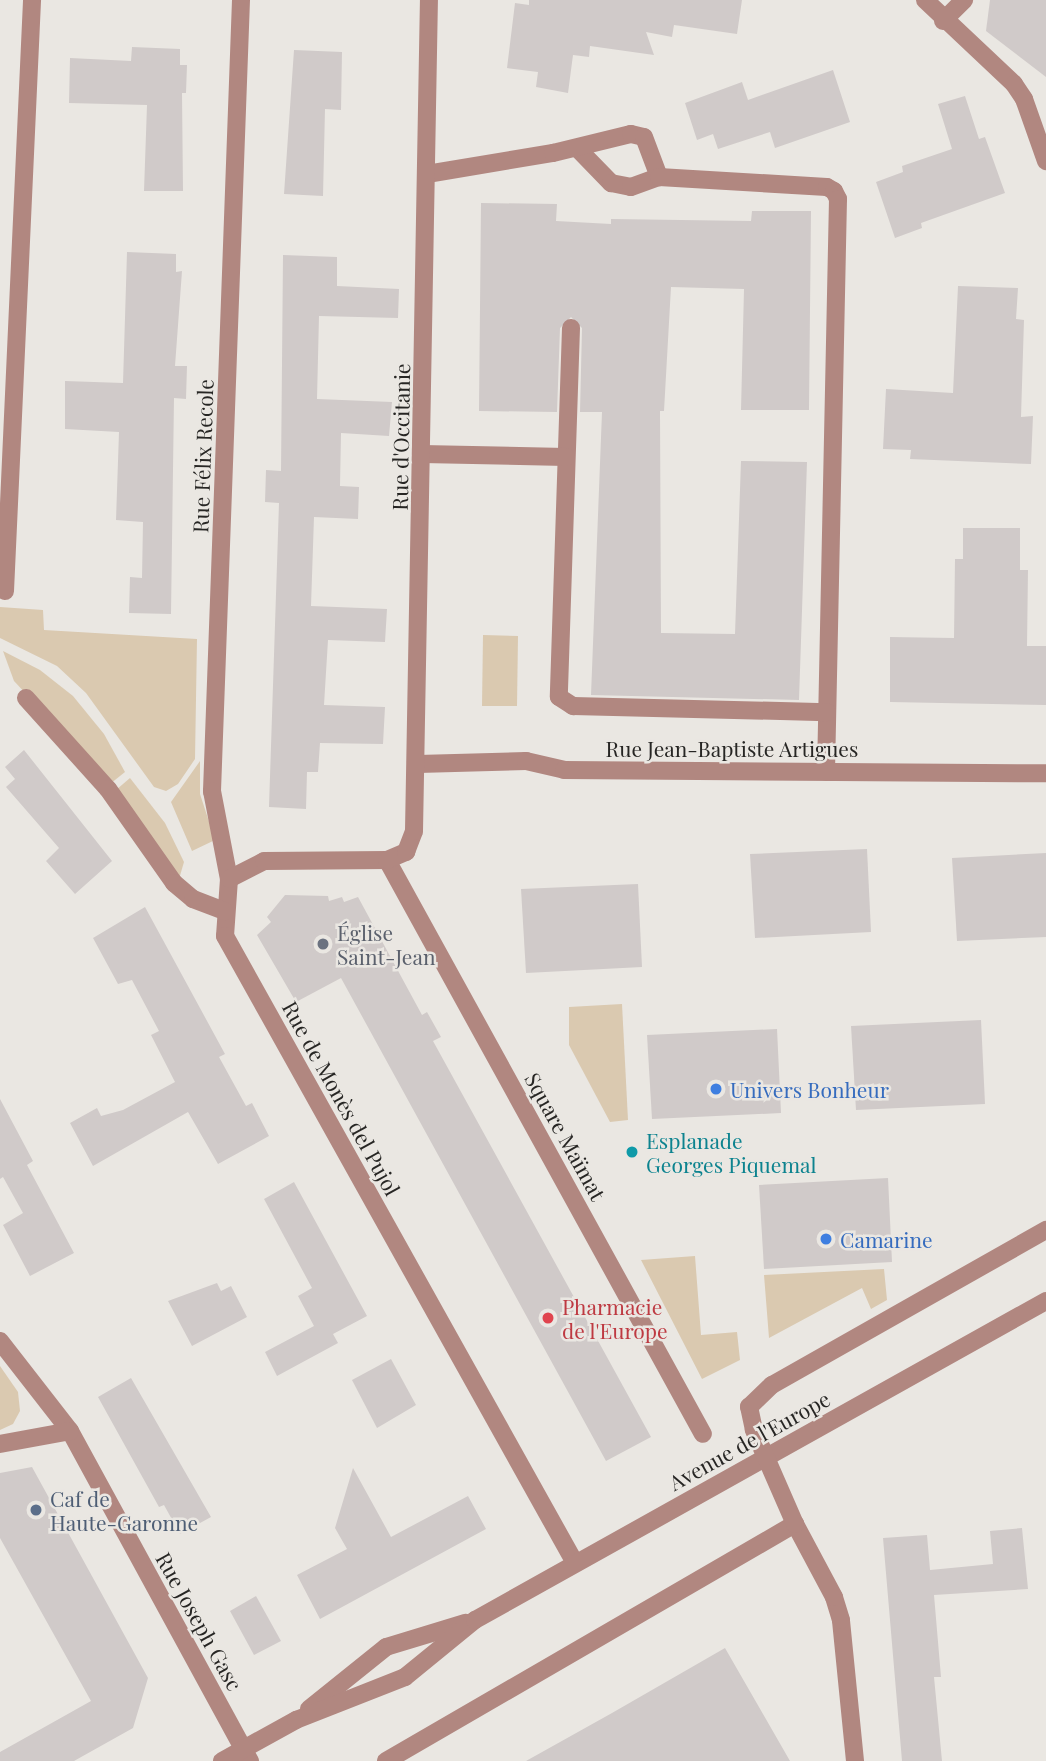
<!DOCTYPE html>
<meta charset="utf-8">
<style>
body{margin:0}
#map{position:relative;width:1046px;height:1761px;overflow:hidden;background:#eae7e2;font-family:"Playfair Display",serif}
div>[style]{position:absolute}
.green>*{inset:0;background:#dac9b0}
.building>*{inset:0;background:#d0cac9}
.minor>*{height:18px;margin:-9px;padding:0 9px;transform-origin:9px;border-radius:9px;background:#b18780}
.dots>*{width:19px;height:19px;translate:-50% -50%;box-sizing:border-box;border:4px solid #eae7e2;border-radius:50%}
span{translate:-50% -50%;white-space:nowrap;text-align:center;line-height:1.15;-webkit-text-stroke:5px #eae7e2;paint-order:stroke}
.street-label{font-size:21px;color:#272624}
.worship-label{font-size:21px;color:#5b616d}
.left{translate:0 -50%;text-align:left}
.shop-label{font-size:21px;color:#366cbe}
.culture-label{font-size:21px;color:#0d838f}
.health-label{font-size:21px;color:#be3a42}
.service-label{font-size:21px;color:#4e5e75}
</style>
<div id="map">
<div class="green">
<i style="clip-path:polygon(0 607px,43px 610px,44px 630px,197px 639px,195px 759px,178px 784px,166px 791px,154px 787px,86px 693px,57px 666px,0 638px)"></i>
<i style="clip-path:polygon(483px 635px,518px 636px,517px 706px,482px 706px)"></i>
<i style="clip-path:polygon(3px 651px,40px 670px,73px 696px,104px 734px,125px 772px,110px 784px,14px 681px)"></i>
<i style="clip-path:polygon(200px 761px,200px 794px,215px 840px,192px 851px,171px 802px)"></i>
<i style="clip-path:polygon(130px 778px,165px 823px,184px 862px,179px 879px,116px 790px)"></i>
<i style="clip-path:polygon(622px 1004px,628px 1120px,610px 1122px,569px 1045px,569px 1007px)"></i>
<i style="clip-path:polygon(695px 1256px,701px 1335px,737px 1332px,740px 1360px,702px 1379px,641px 1260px)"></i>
<i style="clip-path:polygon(884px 1269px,887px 1300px,871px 1309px,862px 1288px,769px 1338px,764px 1275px)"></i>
<i style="clip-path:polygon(0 1366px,18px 1392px,20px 1411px,13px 1424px,0 1430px)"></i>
</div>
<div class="building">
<i style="clip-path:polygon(529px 0,742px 0,737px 34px,674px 25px,672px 37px,646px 32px,654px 55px,590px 46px,589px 57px,573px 55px,568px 93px,536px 87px,538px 72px,507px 68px,515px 3px,529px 5px)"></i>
<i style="clip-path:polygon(990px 0,1046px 0,1046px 77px,986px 31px)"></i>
<i style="clip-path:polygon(132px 47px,180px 49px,180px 65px,187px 65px,186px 93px,182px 93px,183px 191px,144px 191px,147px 105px,69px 103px,70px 58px,131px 61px)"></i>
<i style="clip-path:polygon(294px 50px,342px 52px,341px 110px,325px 109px,323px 196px,284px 194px)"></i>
<i style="clip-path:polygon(833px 70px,850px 122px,775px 148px,770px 132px,718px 149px,713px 134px,697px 140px,685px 103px,742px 82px,748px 100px)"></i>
<i style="clip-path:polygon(965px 96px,979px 139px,985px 137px,1005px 193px,921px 223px,922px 228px,895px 238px,876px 182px,903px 172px,902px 166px,952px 149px,938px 104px)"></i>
<i style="clip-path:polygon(481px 203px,557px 204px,556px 221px,611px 224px,611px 219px,751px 221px,752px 211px,811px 211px,809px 410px,741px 410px,744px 289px,671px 287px,664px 411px,660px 411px,661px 633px,735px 634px,741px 461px,807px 462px,799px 700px,591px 695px,602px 412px,580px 412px,582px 328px,571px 317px,560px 328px,557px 412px,479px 411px)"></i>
<i style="clip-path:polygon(127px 252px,176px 254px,176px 272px,182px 271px,175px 366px,187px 366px,186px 399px,174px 398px,171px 614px,129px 613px,130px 577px,142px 578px,143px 522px,116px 520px,119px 432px,65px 429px,65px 381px,123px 383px)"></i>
<i style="clip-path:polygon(283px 255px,337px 257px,337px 286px,399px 289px,398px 318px,319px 316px,317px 399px,392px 402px,389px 436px,341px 433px,340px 486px,359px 487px,358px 519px,314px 517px,311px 606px,387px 609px,385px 642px,328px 640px,324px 705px,385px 707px,383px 744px,320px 743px,318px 772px,307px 772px,306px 809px,269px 807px,279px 503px,265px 502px,266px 470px,281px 471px)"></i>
<i style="clip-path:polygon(958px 286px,1018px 288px,1016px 319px,1024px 320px,1021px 417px,1033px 416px,1031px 464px,910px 459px,911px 450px,883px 449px,886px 389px,953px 393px)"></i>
<i style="clip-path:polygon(963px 528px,1020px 528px,1020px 570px,1028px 570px,1027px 646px,1046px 646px,1046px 705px,890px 702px,890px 637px,954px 638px,955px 559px,963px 559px)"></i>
<i style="clip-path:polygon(24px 750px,112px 861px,75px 894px,46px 861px,59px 848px,6px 787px,15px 779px,5px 767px)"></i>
<i style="clip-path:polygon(867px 849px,871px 932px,755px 938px,750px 854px)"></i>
<i style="clip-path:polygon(1046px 853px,1046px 937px,957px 941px,952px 858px)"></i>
<i style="clip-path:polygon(638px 884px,642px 967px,526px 973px,521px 889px)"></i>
<i style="clip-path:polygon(285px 895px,328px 896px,329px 901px,342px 897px,344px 902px,358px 897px,422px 1015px,427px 1012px,441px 1037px,433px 1041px,651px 1437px,606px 1461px,341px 978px,296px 1002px,257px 935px,271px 922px,267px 917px)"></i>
<i style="clip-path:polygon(145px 907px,225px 1054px,219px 1057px,246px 1106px,252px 1103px,269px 1136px,218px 1164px,188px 1112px,93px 1166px,70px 1123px,97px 1108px,101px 1116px,123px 1110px,175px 1082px,151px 1035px,159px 1031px,132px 980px,118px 984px,93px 938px)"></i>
<i style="clip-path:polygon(981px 1020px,985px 1104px,856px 1110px,851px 1026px)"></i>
<i style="clip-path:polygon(777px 1029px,781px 1113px,652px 1119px,647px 1035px)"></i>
<i style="clip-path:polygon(0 1099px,33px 1161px,27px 1165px,74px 1253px,30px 1276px,3px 1225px,23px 1213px,3px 1177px,0 1179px)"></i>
<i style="clip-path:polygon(888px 1178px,892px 1262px,764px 1269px,759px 1185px)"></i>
<i style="clip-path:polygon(294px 1182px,367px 1316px,333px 1334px,338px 1343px,277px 1376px,265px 1352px,314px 1326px,298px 1296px,312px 1288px,264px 1199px)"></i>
<i style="clip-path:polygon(217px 1283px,221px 1291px,231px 1286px,247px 1317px,192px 1346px,168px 1301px)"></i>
<i style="clip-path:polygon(391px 1359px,416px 1405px,377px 1428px,352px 1380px)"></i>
<i style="clip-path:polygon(131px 1378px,211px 1517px,180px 1534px,164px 1505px,159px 1507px,98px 1397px)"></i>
<i style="clip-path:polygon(32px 1467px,148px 1678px,133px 1728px,74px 1761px,0 1761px,0 1752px,91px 1701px,0 1538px,0 1473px)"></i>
<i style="clip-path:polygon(353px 1468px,391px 1537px,468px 1496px,486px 1529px,320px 1619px,297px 1575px,347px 1549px,335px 1528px)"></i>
<i style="clip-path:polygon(1022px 1528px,1028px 1589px,934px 1595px,941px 1677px,934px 1677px,942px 1761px,902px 1761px,883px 1538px,927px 1535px,930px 1570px,993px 1564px,990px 1531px)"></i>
<i style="clip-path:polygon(256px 1596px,281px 1641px,254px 1655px,230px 1611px)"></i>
<i style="clip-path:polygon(725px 1648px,790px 1761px,526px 1761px,612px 1713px)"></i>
</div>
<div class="minor">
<i style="left:241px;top:0;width:792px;rotate:92.1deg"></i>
<i style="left:212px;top:791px;width:90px;rotate:79.1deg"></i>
<i style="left:229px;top:879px;width:57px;rotate:94deg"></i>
<i style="left:225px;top:936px;width:718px;rotate:60.83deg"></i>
<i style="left:925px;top:0;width:122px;rotate:43.3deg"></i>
<i style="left:1014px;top:84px;width:18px;rotate:56deg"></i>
<i style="left:1024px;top:99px;width:66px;rotate:70.5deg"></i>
<i style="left:943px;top:21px;width:30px;rotate:-45deg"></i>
<i style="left:577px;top:148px;width:49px;rotate:45.8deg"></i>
<i style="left:611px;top:183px;width:20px;rotate:11deg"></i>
<i style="left:631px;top:187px;width:30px;rotate:-20deg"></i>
<i style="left:427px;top:174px;width:128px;rotate:-9.5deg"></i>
<i style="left:553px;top:153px;width:80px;rotate:-13.7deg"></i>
<i style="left:631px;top:134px;width:13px;rotate:13deg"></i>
<i style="left:644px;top:137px;width:43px;rotate:69.4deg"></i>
<i style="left:659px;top:177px;width:168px;rotate:3.4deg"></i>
<i style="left:827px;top:187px;width:8px;rotate:30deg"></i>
<i style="left:834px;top:191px;width:9px;rotate:63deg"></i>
<i style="left:838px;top:199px;width:573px;rotate:91.2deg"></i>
<i style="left:571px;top:328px;width:369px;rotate:91.9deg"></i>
<i style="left:559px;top:697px;width:17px;rotate:33deg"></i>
<i style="left:573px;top:706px;width:254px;rotate:1.4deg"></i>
<i style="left:422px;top:454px;width:144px;rotate:1.2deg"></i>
<i style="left:5px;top:591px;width:592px;rotate:-87.38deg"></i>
<i style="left:26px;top:698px;width:122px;rotate:48deg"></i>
<i style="left:108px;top:789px;width:115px;rotate:54.9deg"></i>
<i style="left:174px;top:883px;width:25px;rotate:40deg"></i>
<i style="left:193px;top:899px;width:34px;rotate:21deg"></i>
<i style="left:418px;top:764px;width:108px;rotate:-1.6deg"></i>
<i style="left:526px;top:761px;width:39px;rotate:13deg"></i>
<i style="left:564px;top:770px;width:482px;rotate:0.4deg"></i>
<i style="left:387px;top:860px;width:655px;rotate:61.17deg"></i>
<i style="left:229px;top:879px;width:39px;rotate:-27deg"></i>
<i style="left:264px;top:861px;width:123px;rotate:-0.5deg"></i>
<i style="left:387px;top:860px;width:21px;rotate:-23deg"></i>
<i style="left:406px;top:852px;width:22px;rotate:-69deg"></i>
<i style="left:414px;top:831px;width:831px;rotate:-88.97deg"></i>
<i style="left:0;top:1341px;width:114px;rotate:52.1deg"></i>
<i style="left:70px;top:1431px;width:376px;rotate:61.4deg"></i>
<i style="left:0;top:1444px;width:71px;rotate:-10.5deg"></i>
<i style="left:309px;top:1709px;width:99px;rotate:-38.8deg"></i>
<i style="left:386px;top:1647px;width:83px;rotate:-16.9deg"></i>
<i style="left:222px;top:1761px;width:85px;rotate:-29deg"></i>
<i style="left:296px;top:1720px;width:117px;rotate:-21.5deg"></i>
<i style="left:405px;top:1677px;width:90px;rotate:-39.2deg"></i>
<i style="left:475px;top:1620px;width:654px;rotate:-29.19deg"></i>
<i style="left:386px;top:1761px;width:473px;rotate:-30.1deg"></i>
<i style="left:855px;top:1761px;width:142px;rotate:-95.7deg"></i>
<i style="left:841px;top:1620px;width:24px;rotate:-107deg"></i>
<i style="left:834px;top:1597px;width:83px;rotate:-118.1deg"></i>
<i style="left:795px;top:1524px;width:103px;rotate:-113.6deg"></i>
<i style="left:754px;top:1430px;width:24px;rotate:-102deg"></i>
<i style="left:749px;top:1407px;width:32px;rotate:-44deg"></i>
<i style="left:772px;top:1385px;width:315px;rotate:-29.5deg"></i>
</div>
<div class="dots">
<i style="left:323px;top:944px;background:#6b7280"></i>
<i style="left:716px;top:1089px;background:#3f7fe0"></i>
<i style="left:632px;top:1152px;background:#0f9aa8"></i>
<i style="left:826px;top:1239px;background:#3f7fe0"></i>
<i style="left:548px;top:1318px;background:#e0444e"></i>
<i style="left:36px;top:1510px;background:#5c6f8a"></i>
</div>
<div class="street-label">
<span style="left:400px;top:437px;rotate:-89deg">Rue d'Occitanie</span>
<span style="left:202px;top:456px;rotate:-88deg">Rue Félix Recole</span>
<span style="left:732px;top:748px">Rue Jean-Baptiste Artigues</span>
<span style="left:342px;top:1098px;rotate:61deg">Rue de Monès del Pujol</span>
<span style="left:566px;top:1136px;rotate:61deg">Square Maïmat</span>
<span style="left:749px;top:1440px;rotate:-29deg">Avenue de l'Europe</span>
<span style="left:200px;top:1621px;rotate:61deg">Rue Joseph Gasc</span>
</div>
<div class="worship-label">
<span class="left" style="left:337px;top:944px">Église<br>Saint-Jean</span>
</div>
<div class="shop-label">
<span class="left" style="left:730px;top:1089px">Univers Bonheur</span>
<span class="left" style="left:840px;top:1239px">Camarine</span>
</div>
<div class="culture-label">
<span class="left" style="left:646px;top:1152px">Esplanade<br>Georges Piquemal</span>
</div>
<div class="health-label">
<span class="left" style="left:562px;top:1318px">Pharmacie<br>de l'Europe</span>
</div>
<div class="service-label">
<span class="left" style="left:50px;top:1510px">Caf de<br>Haute-Garonne</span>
</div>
</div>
